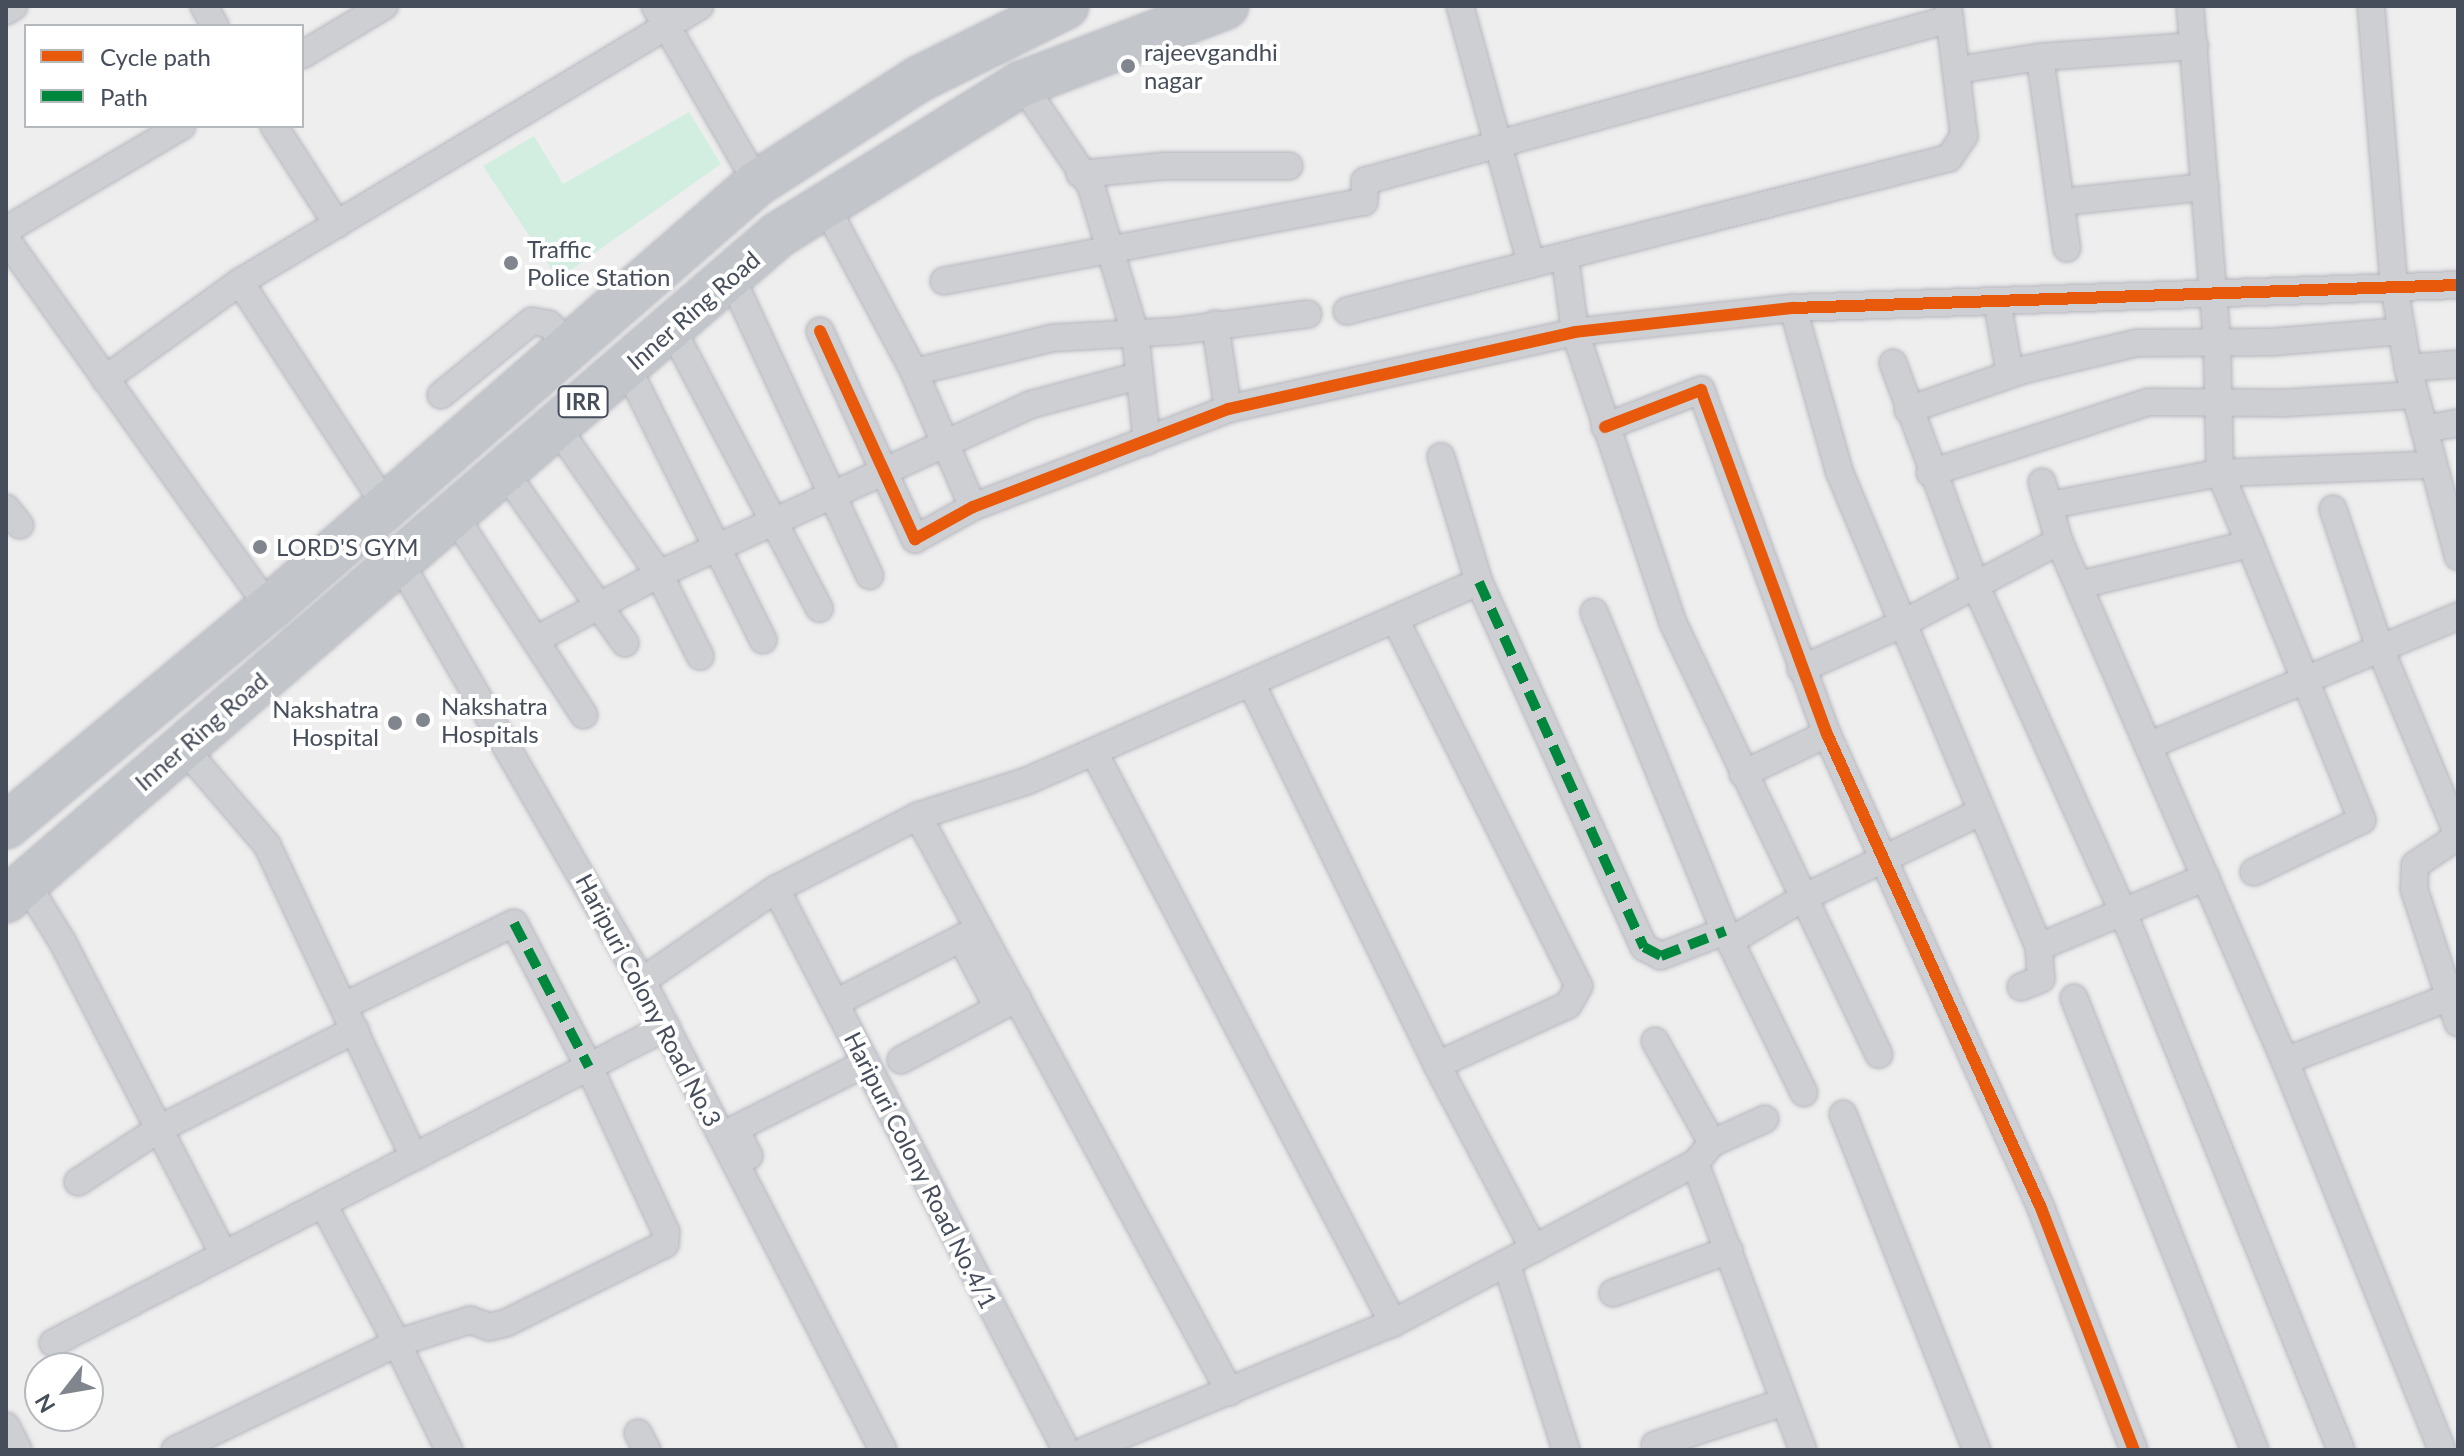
<!DOCTYPE html>
<style>
body{margin:0}
#map{position:relative;width:2464px;height:1456px;overflow:hidden;background:#efeeee;font-family:Lato,sans-serif}
div>[style]{position:absolute}
.green>*{inset:0;background:#d2eee1}
.roads{filter:drop-shadow(0 0 2px #b4b6be) drop-shadow(0 0 2px #b4b6be)}
.minor>*{height:26px;margin:-13px;padding:0 13px;transform-origin:13px;border-radius:13px;background:#cdcfd2}
.trunk>*{height:44px;margin:-22px;padding:0 22px;transform-origin:22px;border-radius:22px;background:#c2c5ca}
.quiet>*{height:10px;margin-top:-5px;transform-origin:0;background:repeating-linear-gradient(90deg,#00873e 0 20px,transparent 0 30px)}
.cycleway>*{height:12px;margin:-6px;padding:0 6px;transform-origin:6px;border-radius:6px;background:#e8590c}
.dots>*{width:22px;height:22px;translate:-50% -50%;box-sizing:border-box;border:4px solid #fff;border-radius:50%}
span{translate:-50% -50%;white-space:nowrap;text-align:center;line-height:1.15;-webkit-text-stroke:8px #fff;paint-order:stroke}
.shield-label span{padding:2px 6px;background:#fff;border:2px solid;border-radius:6px;-webkit-text-stroke-width:0}
.shield-label{font-size:22px;color:#464e5b;font-weight:700}
.poi-label{font-size:24px;color:#464e5b}
.left{translate:0 -50%;text-align:left}
.right{translate:-100% -50%;text-align:right}
.street-label{font-size:24px;color:#464e5b}
.frame{position:absolute;inset:0;border:8px solid #464e5b;pointer-events:none}
.legend{position:absolute;left:24px;top:24px;width:280px;height:104px;box-sizing:border-box;background:#fff;border:2px solid #b5b8bd;margin:0;padding:10px 14px;list-style:none;font-size:24px;color:#464e5b}
.legend li{display:flex;align-items:center;gap:16px;height:40px}
.legend b{width:40px;border:2px solid #b5b8bd}
.north{position:absolute;left:24px;top:1352px;width:80px;height:80px;box-sizing:border-box;background:#fff;border:2px solid #b5b8bd;border-radius:50%;rotate:239deg;font-size:22px;font-weight:700;line-height:32px;text-align:center;color:#464e5b}
.north::after{content:'';display:block;margin:auto;width:28px;height:36px;background:#81868e;clip-path:polygon(50% 0,100% 100%,50% 72%,0 100%)}
</style>
<div id="map">
<div class="green">
<i style="clip-path:polygon(689px 112px,721px 164px,558px 279px,483px 166px,534px 136px,563px 184px)"></i>
</div>
<div class="roads">
<div class="minor">
<i style="left:204px;top:6px;width:23px;rotate:61deg"></i>
<i style="left:655px;top:6px;width:204px;rotate:60deg"></i>
<i style="left:1460px;top:6px;width:268px;rotate:74.6deg"></i>
<i style="left:2190px;top:6px;width:337px;rotate:85.4deg"></i>
<i style="left:2217px;top:342px;width:131px;rotate:88.7deg"></i>
<i style="left:2220px;top:473px;width:77px;rotate:67.1deg"></i>
<i style="left:2371px;top:6px;width:281px;rotate:85.3deg"></i>
<i style="left:2394px;top:286px;width:83px;rotate:80.3deg"></i>
<i style="left:2408px;top:368px;width:195px;rotate:75.1deg"></i>
<i style="left:6px;top:11px;width:9px;rotate:-32deg"></i>
<i style="left:302px;top:55px;width:96px;rotate:-30.9deg"></i>
<i style="left:2040px;top:57px;width:193px;rotate:82deg"></i>
<i style="left:1957px;top:70px;width:84px;rotate:-8.9deg"></i>
<i style="left:2040px;top:57px;width:155px;rotate:-4.1deg"></i>
<i style="left:1022px;top:84px;width:123px;rotate:55.9deg"></i>
<i style="left:1091px;top:186px;width:153px;rotate:73.3deg"></i>
<i style="left:1135px;top:333px;width:109px;rotate:83.7deg"></i>
<i style="left:274px;top:126px;width:117px;rotate:57.3deg"></i>
<i style="left:1080px;top:174px;width:84px;rotate:-5.4deg"></i>
<i style="left:1164px;top:166px;width:125px"></i>
<i style="left:2062px;top:202px;width:144px;rotate:-6deg"></i>
<i style="left:825px;top:205px;width:189px;rotate:61.9deg"></i>
<i style="left:914px;top:372px;width:147px;rotate:66.4deg"></i>
<i style="left:6px;top:230px;width:204px;rotate:-30.6deg"></i>
<i style="left:6px;top:239px;width:453px;rotate:54.5deg"></i>
<i style="left:1565px;top:256px;width:77px;rotate:82.5deg"></i>
<i style="left:1575px;top:332px;width:307px;rotate:71.4deg"></i>
<i style="left:1673px;top:623px;width:478px;rotate:64.5deg"></i>
<i style="left:732px;top:279px;width:327px;rotate:65.1deg"></i>
<i style="left:944px;top:281px;width:427px;rotate:-10.7deg"></i>
<i style="left:1364px;top:202px;width:21px;rotate:-87deg"></i>
<i style="left:1365px;top:181px;width:607px;rotate:-15.48deg"></i>
<i style="left:240px;top:282px;width:536px;rotate:-30.96deg"></i>
<i style="left:1997px;top:301px;width:74px;rotate:79.9deg"></i>
<i style="left:1793px;top:308px;width:169px;rotate:74.2deg"></i>
<i style="left:1839px;top:471px;width:516px;rotate:67.21deg"></i>
<i style="left:2039px;top:947px;width:181px;rotate:-22.7deg"></i>
<i style="left:1347px;top:311px;width:621px;rotate:-14.26deg"></i>
<i style="left:1949px;top:158px;width:27px;rotate:-56deg"></i>
<i style="left:1964px;top:136px;width:131px;rotate:-97deg"></i>
<i style="left:1215px;top:324px;width:86px;rotate:81.3deg"></i>
<i style="left:671px;top:327px;width:318px;rotate:62.2deg"></i>
<i style="left:820px;top:331px;width:229px;rotate:65.5deg"></i>
<i style="left:915px;top:539px;width:66px;rotate:-28.9deg"></i>
<i style="left:973px;top:507px;width:273px;rotate:-21deg"></i>
<i style="left:1228px;top:409px;width:355px;rotate:-12.5deg"></i>
<i style="left:1575px;top:332px;width:219px;rotate:-6.3deg"></i>
<i style="left:1793px;top:308px;width:665px;rotate:-1.98deg"></i>
<i style="left:1893px;top:363px;width:236px;rotate:69.6deg"></i>
<i style="left:1975px;top:584px;width:360px;rotate:65.7deg"></i>
<i style="left:2123px;top:912px;width:580px;rotate:67.94deg"></i>
<i style="left:627px;top:367px;width:305px;rotate:63.5deg"></i>
<i style="left:2408px;top:368px;width:50px;rotate:-4.6deg"></i>
<i style="left:914px;top:372px;width:142px;rotate:-13.8deg"></i>
<i style="left:1052px;top:338px;width:125px;rotate:-3.2deg"></i>
<i style="left:1177px;top:331px;width:132px;rotate:-7.4deg"></i>
<i style="left:105px;top:379px;width:166px;rotate:-35.7deg"></i>
<i style="left:240px;top:282px;width:267px;rotate:56.9deg"></i>
<i style="left:441px;top:395px;width:117px;rotate:-39.1deg"></i>
<i style="left:532px;top:321px;width:17px;rotate:10deg"></i>
<i style="left:549px;top:324px;width:31px;rotate:48deg"></i>
<i style="left:1908px;top:410px;width:122px;rotate:-19.2deg"></i>
<i style="left:2023px;top:370px;width:116px;rotate:-13.4deg"></i>
<i style="left:2136px;top:343px;width:136px;rotate:-0.4deg"></i>
<i style="left:2272px;top:342px;width:130px;rotate:-4.8deg"></i>
<i style="left:554px;top:423px;width:184px;rotate:55.2deg"></i>
<i style="left:659px;top:574px;width:92px;rotate:63.4deg"></i>
<i style="left:1605px;top:427px;width:103px;rotate:-21.1deg"></i>
<i style="left:1701px;top:390px;width:366px;rotate:69.9deg"></i>
<i style="left:1827px;top:734px;width:520px;rotate:65.7deg"></i>
<i style="left:2041px;top:1208px;width:259px;rotate:69deg"></i>
<i style="left:2424px;top:429px;width:35px;rotate:-10deg"></i>
<i style="left:502px;top:468px;width:214px;rotate:54.9deg"></i>
<i style="left:1930px;top:473px;width:230px;rotate:-18deg"></i>
<i style="left:2149px;top:402px;width:136px;rotate:0.4deg"></i>
<i style="left:2285px;top:403px;width:130px;rotate:-3.5deg"></i>
<i style="left:2042px;top:482px;width:61px;rotate:73.9deg"></i>
<i style="left:2059px;top:541px;width:567px;rotate:66.51deg"></i>
<i style="left:2285px;top:1061px;width:419px;rotate:68deg"></i>
<i style="left:2050px;top:505px;width:173px;rotate:-10.7deg"></i>
<i style="left:2220px;top:473px;width:212px;rotate:-2.2deg"></i>
<i style="left:6px;top:508px;width:22px;rotate:51deg"></i>
<i style="left:2333px;top:509px;width:145px;rotate:71.4deg"></i>
<i style="left:2379px;top:646px;width:199px;rotate:67.3deg"></i>
<i style="left:2456px;top:830px;width:12px;rotate:114deg"></i>
<i style="left:2451px;top:841px;width:43px;rotate:146.3deg"></i>
<i style="left:2415px;top:865px;width:24px;rotate:92deg"></i>
<i style="left:2414px;top:889px;width:141px;rotate:71.8deg"></i>
<i style="left:452px;top:512px;width:242px;rotate:57deg"></i>
<i style="left:398px;top:559px;width:487px;rotate:60deg"></i>
<i style="left:642px;top:981px;width:527px;rotate:62.8deg"></i>
<i style="left:1479px;top:582px;width:401px;rotate:65.7deg"></i>
<i style="left:1644px;top:947px;width:19px;rotate:28deg"></i>
<i style="left:1661px;top:956px;width:69px;rotate:-21.3deg"></i>
<i style="left:2079px;top:585px;width:176px;rotate:-13.5deg"></i>
<i style="left:2250px;top:544px;width:298px;rotate:67.9deg"></i>
<i style="left:2362px;top:820px;width:120px;rotate:154.3deg"></i>
<i style="left:1594px;top:612px;width:345px;rotate:67.7deg"></i>
<i style="left:1725px;top:931px;width:180px;rotate:64deg"></i>
<i style="left:1396px;top:621px;width:408px;rotate:63.4deg"></i>
<i style="left:1579px;top:986px;width:22px;rotate:120deg"></i>
<i style="left:1568px;top:1005px;width:144px;rotate:155.4deg"></i>
<i style="left:537px;top:639px;width:138px;rotate:-28deg"></i>
<i style="left:659px;top:574px;width:407px;rotate:-24.5deg"></i>
<i style="left:1029px;top:405px;width:113px;rotate:-14.9deg"></i>
<i style="left:1801px;top:669px;width:108px;rotate:-24deg"></i>
<i style="left:1900px;top:625px;width:180px;rotate:-27.8deg"></i>
<i style="left:1251px;top:683px;width:425px;rotate:64deg"></i>
<i style="left:1437px;top:1065px;width:208px;rotate:62.2deg"></i>
<i style="left:2150px;top:745px;width:334px;rotate:-22.7deg"></i>
<i style="left:183px;top:747px;width:129px;rotate:49.4deg"></i>
<i style="left:267px;top:845px;width:345px;rotate:64.8deg"></i>
<i style="left:1094px;top:752px;width:645px;rotate:62.36deg"></i>
<i style="left:1743px;top:774px;width:93px;rotate:-25.5deg"></i>
<i style="left:918px;top:816px;width:655px;rotate:61.56deg"></i>
<i style="left:26px;top:883px;width:68px;rotate:58.2deg"></i>
<i style="left:62px;top:941px;width:353px;rotate:62.7deg"></i>
<i style="left:776px;top:889px;width:632px;rotate:62.66deg"></i>
<i style="left:961px;top:938px;width:79px;rotate:62.1deg"></i>
<i style="left:1730px;top:941px;width:85px;rotate:-30.5deg"></i>
<i style="left:1803px;top:898px;width:198px;rotate:-25.8deg"></i>
<i style="left:642px;top:981px;width:163px;rotate:-34.5deg"></i>
<i style="left:776px;top:889px;width:160px;rotate:-27.2deg"></i>
<i style="left:918px;top:816px;width:114px;rotate:-17.8deg"></i>
<i style="left:1027px;top:781px;width:494px;rotate:-23.8deg"></i>
<i style="left:1479px;top:582px;width:131px;rotate:-106.9deg"></i>
<i style="left:2021px;top:987px;width:22px;rotate:-22deg"></i>
<i style="left:2041px;top:979px;width:32px;rotate:-94deg"></i>
<i style="left:2074px;top:998px;width:487px;rotate:68.2deg"></i>
<i style="left:835px;top:1003px;width:162px;rotate:-27.2deg"></i>
<i style="left:1655px;top:1041px;width:117px;rotate:60.8deg"></i>
<i style="left:1712px;top:1143px;width:26px;rotate:130deg"></i>
<i style="left:1695px;top:1163px;width:307px;rotate:69.4deg"></i>
<i style="left:901px;top:1060px;width:132px;rotate:-28.1deg"></i>
<i style="left:2285px;top:1061px;width:186px;rotate:-21.2deg"></i>
<i style="left:1843px;top:1114px;width:362px;rotate:68.3deg"></i>
<i style="left:1712px;top:1143px;width:58px;rotate:-24.4deg"></i>
<i style="left:749px;top:1156px;width:30px;rotate:-117deg"></i>
<i style="left:735px;top:1129px;width:147px;rotate:-26.7deg"></i>
<i style="left:78px;top:1182px;width:97px;rotate:-33.2deg"></i>
<i style="left:159px;top:1129px;width:220px;rotate:-26.8deg"></i>
<i style="left:323px;top:1204px;width:157px;rotate:62deg"></i>
<i style="left:397px;top:1343px;width:77px;rotate:-17.5deg"></i>
<i style="left:470px;top:1320px;width:20px;rotate:20deg"></i>
<i style="left:489px;top:1327px;width:17px;rotate:-13deg"></i>
<i style="left:506px;top:1323px;width:178px;rotate:-26.4deg"></i>
<i style="left:665px;top:1244px;width:12px;rotate:-85deg"></i>
<i style="left:666px;top:1232px;width:182px;rotate:-115deg"></i>
<i style="left:589px;top:1067px;width:162px;rotate:-117.5deg"></i>
<i style="left:514px;top:923px;width:189px;rotate:154deg"></i>
<i style="left:1507px;top:1265px;width:194px;rotate:72.3deg"></i>
<i style="left:1613px;top:1293px;width:124px;rotate:-20.3deg"></i>
<i style="left:53px;top:1343px;width:690px;rotate:-27.27deg"></i>
<i style="left:6px;top:1426px;width:27px;rotate:63deg"></i>
<i style="left:638px;top:1433px;width:19px;rotate:62deg"></i>
<i style="left:1655px;top:1445px;width:136px;rotate:-18.4deg"></i>
<i style="left:175px;top:1450px;width:246px;rotate:-25.7deg"></i>
<i style="left:397px;top:1343px;width:119px;rotate:64.1deg"></i>
<i style="left:1086px;top:1450px;width:332px;rotate:-22.5deg"></i>
<i style="left:1393px;top:1323px;width:342px;rotate:-27.9deg"></i>
</div>
<div class="trunk">
<i style="left:6px;top:826px;width:342px;rotate:-39.7deg"></i>
<i style="left:269px;top:608px;width:647px;rotate:-41.05deg"></i>
<i style="left:757px;top:183px;width:193px;rotate:-32.7deg"></i>
<i style="left:919px;top:79px;width:164px;rotate:-26.4deg"></i>
<i style="left:6px;top:900px;width:1019px;rotate:-40.74deg"></i>
<i style="left:778px;top:235px;width:287px;rotate:-31.8deg"></i>
<i style="left:1022px;top:84px;width:218px;rotate:-20.9deg"></i>
</div>
</div>
<div class="quiet">
<i style="left:1479px;top:582px;width:401px;rotate:65.7deg"></i>
<i style="left:1644px;top:947px;width:19px;rotate:28deg"></i>
<i style="left:1661px;top:956px;width:69px;rotate:-21.3deg"></i>
<i style="left:514px;top:923px;width:162px;rotate:62.5deg"></i>
</div>
<div class="cycleway">
<i style="left:820px;top:331px;width:229px;rotate:65.5deg"></i>
<i style="left:915px;top:539px;width:66px;rotate:-28.9deg"></i>
<i style="left:973px;top:507px;width:273px;rotate:-21deg"></i>
<i style="left:1228px;top:409px;width:355px;rotate:-12.5deg"></i>
<i style="left:1575px;top:332px;width:219px;rotate:-6.3deg"></i>
<i style="left:1793px;top:308px;width:665px;rotate:-1.98deg"></i>
<i style="left:1605px;top:427px;width:103px;rotate:-21.1deg"></i>
<i style="left:1701px;top:390px;width:366px;rotate:69.9deg"></i>
<i style="left:1827px;top:734px;width:520px;rotate:65.7deg"></i>
<i style="left:2041px;top:1208px;width:259px;rotate:69deg"></i>
</div>
<div class="dots">
<i style="left:1128px;top:66px;background:#81868e"></i>
<i style="left:511px;top:263px;background:#81868e"></i>
<i style="left:260px;top:547px;background:#81868e"></i>
<i style="left:423px;top:720px;background:#81868e"></i>
<i style="left:395px;top:723px;background:#81868e"></i>
</div>
<div class="shield-label">
<span style="left:583px;top:402px">IRR</span>
</div>
<div class="poi-label">
<span class="left" style="left:1144px;top:66px">rajeevgandhi<br>nagar</span>
<span class="left" style="left:527px;top:263px">Traffic<br>Police Station</span>
<span class="left" style="left:276px;top:547px">LORD'S GYM</span>
<span class="left" style="left:441px;top:720px">Nakshatra<br>Hospitals</span>
<span class="right" style="left:379px;top:723px">Nakshatra<br>Hospital</span>
</div>
<div class="street-label">
<span style="left:693px;top:310px;rotate:-41deg">Inner Ring Road</span>
<span style="left:201px;top:731px;rotate:-41deg">Inner Ring Road</span>
<span style="left:649px;top:1000px;rotate:62deg">Haripuri Colony Road No.3</span>
<span style="left:921px;top:1170px;rotate:63deg">Haripuri Colony Road No.4/1</span>
</div>
<div class="frame"></div>
<ul class="legend">
<li><b style="height:10px;background:#e8590c"></b>Cycle path</li>
<li><b style="height:10px;background:#00873e"></b>Path</li>
</ul>
<div class="north">N</div>
</div>
